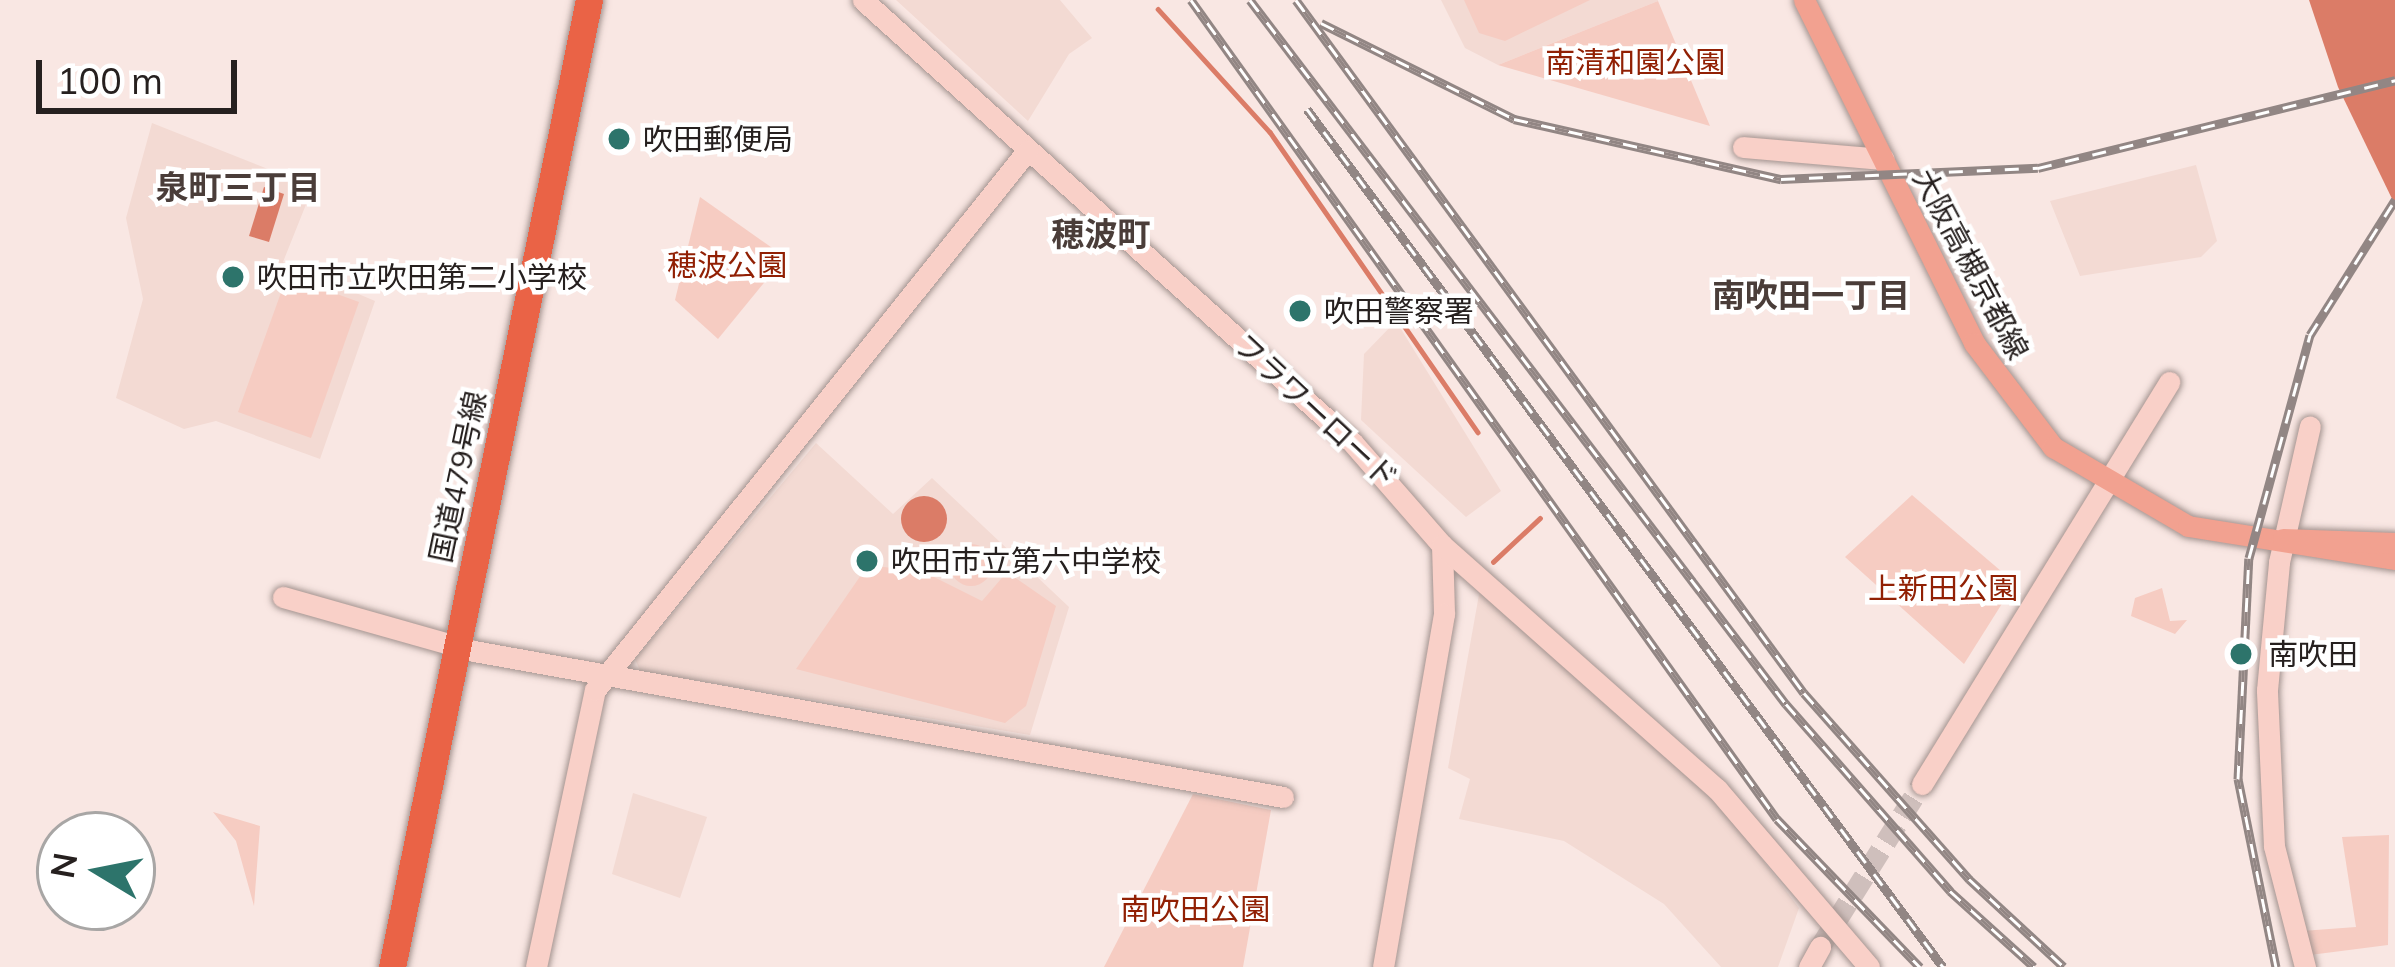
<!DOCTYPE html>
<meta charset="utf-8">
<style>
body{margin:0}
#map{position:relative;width:2395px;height:967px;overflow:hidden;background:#f9e7e3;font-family:Mulish,"Noto Sans JP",sans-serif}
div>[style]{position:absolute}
.built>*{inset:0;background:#f3dad3}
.green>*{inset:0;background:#f6ccc2}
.round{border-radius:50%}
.water>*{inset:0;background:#db7c67}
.stream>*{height:4.5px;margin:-2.25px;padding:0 2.25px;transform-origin:2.25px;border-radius:2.25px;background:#db7c67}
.secondary-tunnel>*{height:21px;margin-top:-10.5px;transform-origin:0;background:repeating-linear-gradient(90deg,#cfbfbc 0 21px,transparent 0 31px)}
.roads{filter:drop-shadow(0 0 3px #a49490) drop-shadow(0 0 3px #a49490)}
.secondary>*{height:21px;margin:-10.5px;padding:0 10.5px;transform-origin:10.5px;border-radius:10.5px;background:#f9d0c8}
.primary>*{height:21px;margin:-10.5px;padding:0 10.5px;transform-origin:10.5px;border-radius:10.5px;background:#f2a190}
.highway>*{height:27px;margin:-13.5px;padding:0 13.5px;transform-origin:13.5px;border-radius:13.5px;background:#ea6346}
.rail>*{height:9px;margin-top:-4.5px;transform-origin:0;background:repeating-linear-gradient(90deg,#fff 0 14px,#928684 0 28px);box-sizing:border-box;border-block:3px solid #928684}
.dots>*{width:33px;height:33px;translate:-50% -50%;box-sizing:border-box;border:6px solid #fff;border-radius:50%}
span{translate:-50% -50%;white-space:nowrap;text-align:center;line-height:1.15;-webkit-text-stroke:9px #fff;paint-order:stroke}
.park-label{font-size:30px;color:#912004}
.poi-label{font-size:30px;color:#26201f}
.left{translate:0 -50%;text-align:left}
.street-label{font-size:30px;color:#26201f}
.neighbourhood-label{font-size:33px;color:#4a3d39;font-weight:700}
.north{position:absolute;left:36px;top:811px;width:120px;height:120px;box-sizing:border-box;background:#fff;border:3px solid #a8a6a5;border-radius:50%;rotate:280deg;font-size:33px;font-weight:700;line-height:48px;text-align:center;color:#26201f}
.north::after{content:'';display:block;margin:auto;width:42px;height:54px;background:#2d746b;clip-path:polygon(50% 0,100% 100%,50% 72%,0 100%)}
.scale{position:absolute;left:36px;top:60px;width:201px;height:54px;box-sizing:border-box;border:6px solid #26201f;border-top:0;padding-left:15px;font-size:36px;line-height:42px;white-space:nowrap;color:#26201f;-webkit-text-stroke:9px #fff;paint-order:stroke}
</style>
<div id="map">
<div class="built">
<i style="clip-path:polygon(896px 0,1060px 0,1092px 38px,1069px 54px,1028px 121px)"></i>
<i style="clip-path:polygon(1441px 0,1658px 0,1658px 1px,1498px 65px,1465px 48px)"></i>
<i style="clip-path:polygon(152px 123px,313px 187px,283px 262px,375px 301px,320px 459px,216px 421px,184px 429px,116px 398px,143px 299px,126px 218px)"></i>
<i style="clip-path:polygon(2196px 165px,2217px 241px,2201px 257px,2080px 276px,2050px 201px)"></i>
<i style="clip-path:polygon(1396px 321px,1501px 491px,1466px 517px,1361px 420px,1364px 354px)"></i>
<i style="clip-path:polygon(816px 443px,893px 514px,932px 478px,1069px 607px,1030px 735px,640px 671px,635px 659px)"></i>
<i style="clip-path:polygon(1480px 589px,1721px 805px,1799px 908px,1778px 967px,1721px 967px,1664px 904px,1564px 841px,1459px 819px,1470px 779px,1448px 768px)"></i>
<i style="clip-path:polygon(633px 793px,707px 817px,680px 898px,612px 874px)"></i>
</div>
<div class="green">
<i style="clip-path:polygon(1464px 0,1590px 0,1505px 41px,1479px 33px)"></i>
<i style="clip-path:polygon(1658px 1px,1710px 126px,1498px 65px)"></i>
<i style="clip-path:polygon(700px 197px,785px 257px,718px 339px,675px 300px)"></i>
<i style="clip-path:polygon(287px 276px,359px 302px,311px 438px,238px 412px)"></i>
<i style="clip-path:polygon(1912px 495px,2015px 583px,1964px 664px,1845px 557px)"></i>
<i class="round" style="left:950px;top:544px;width:42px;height:42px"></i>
<i style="clip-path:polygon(868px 565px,924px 572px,982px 601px,1007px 572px,1056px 606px,1026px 706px,1005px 723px,796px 669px)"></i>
<i style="clip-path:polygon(2162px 588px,2170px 621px,2187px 620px,2175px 634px,2131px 616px,2135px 598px)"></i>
<i style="clip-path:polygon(1193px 794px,1271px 810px,1243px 967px,1104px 967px)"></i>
<i style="clip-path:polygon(213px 812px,260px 826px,254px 906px,236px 841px)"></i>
<i style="clip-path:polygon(2389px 835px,2388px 945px,2310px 955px,2302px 931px,2356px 927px,2342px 837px)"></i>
</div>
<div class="water">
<i style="clip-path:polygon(2309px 0,2395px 0,2395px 205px,2338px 87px)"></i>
<i style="clip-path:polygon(264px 187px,284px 194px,269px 242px,249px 236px)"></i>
<i class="round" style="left:901px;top:496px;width:46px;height:46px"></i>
</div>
<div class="stream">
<i style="left:1158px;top:9px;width:166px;rotate:47.7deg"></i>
<i style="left:1270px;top:132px;width:365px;rotate:55.3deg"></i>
<i style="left:1493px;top:562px;width:64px;rotate:-43.1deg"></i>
</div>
<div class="secondary-tunnel">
<i style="left:1820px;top:947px;width:192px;rotate:-58deg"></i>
</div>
<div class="roads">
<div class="secondary">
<i style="left:863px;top:0;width:659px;rotate:42.11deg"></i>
<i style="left:1352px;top:442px;width:137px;rotate:48.9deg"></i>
<i style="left:1442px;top:545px;width:69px;rotate:88.3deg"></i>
<i style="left:1444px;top:614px;width:358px;rotate:99.8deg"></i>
<i style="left:1743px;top:147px;width:141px;rotate:4.9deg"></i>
<i style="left:1442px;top:545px;width:368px;rotate:41.6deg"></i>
<i style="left:1717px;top:789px;width:234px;rotate:49.5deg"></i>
<i style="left:283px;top:597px;width:198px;rotate:15.8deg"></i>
<i style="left:474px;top:651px;width:822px;rotate:10.23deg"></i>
<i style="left:1922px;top:784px;width:472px;rotate:-58.4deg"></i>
<i style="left:536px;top:967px;width:283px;rotate:-78deg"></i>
<i style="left:595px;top:690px;width:691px;rotate:-51.29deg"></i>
<i style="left:1809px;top:967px;width:23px;rotate:-61deg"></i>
<i style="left:2305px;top:967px;width:125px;rotate:-104.4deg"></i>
<i style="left:2274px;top:846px;width:156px;rotate:-92.6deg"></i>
<i style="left:2267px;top:690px;width:129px;rotate:-84.6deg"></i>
<i style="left:2279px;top:562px;width:139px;rotate:-77.2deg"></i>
</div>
<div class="primary">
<i style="left:1804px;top:0;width:383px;rotate:63.6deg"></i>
<i style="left:1974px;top:343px;width:131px;rotate:52.8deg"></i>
<i style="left:2053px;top:447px;width:156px;rotate:30.3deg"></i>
<i style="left:2188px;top:526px;width:210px;rotate:9.1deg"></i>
<i style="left:2283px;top:539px;width:112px;rotate:2deg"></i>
</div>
<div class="highway">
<i style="left:392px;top:967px;width:987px;rotate:-78.49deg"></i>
</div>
</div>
<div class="rail">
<i style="left:1191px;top:0;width:1007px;rotate:54.42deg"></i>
<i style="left:1777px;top:819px;width:206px;rotate:46deg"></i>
<i style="left:1250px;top:0;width:885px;rotate:52.72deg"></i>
<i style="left:1786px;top:704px;width:249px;rotate:48.7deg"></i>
<i style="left:1950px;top:891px;width:113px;rotate:42.1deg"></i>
<i style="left:1296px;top:0;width:859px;rotate:53.76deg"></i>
<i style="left:1804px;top:693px;width:249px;rotate:48.4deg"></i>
<i style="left:1969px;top:879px;width:129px;rotate:42.8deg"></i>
<i style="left:1321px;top:23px;width:216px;rotate:26.4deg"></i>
<i style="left:1514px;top:119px;width:274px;rotate:12.7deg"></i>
<i style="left:1781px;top:179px;width:257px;rotate:-2.5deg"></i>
<i style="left:2038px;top:168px;width:368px;rotate:-13.8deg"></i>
<i style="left:1307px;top:109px;width:1068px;rotate:53.45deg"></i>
<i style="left:2276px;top:967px;width:192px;rotate:-101.4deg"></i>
<i style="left:2238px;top:779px;width:221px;rotate:-87.2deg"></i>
<i style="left:2249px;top:558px;width:231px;rotate:-74.7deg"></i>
<i style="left:2310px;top:335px;width:160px;rotate:-57.8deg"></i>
</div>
<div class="dots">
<i style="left:619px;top:139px;background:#2d746b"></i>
<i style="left:233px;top:277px;background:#2d746b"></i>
<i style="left:1300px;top:311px;background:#2d746b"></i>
<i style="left:867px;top:561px;background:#2d746b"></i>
<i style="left:2241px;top:654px;background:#2d746b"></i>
</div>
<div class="park-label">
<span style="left:1635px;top:62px">南清和園公園</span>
<span style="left:727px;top:265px">穂波公園</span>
<span style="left:1943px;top:588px">上新田公園</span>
<span style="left:1195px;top:909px">南吹田公園</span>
</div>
<div class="poi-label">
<span class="left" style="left:643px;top:139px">吹田郵便局</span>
<span class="left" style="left:257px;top:277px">吹田市立吹田第二小学校</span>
<span class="left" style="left:1324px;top:311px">吹田警察署</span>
<span class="left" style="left:891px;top:561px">吹田市立第六中学校</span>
<span class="left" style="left:2268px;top:654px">南吹田</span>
</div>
<div class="street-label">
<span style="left:1971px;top:264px;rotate:62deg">大阪高槻京都線</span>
<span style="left:1316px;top:411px;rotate:43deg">フラワーロード</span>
<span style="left:458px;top:477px;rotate:-78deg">国道479号線</span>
</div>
<div class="neighbourhood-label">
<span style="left:238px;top:187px">泉町三丁目</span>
<span style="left:1101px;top:234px">穂波町</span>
<span style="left:1811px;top:295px">南吹田一丁目</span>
</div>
<div class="north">N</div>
<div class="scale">100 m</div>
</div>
